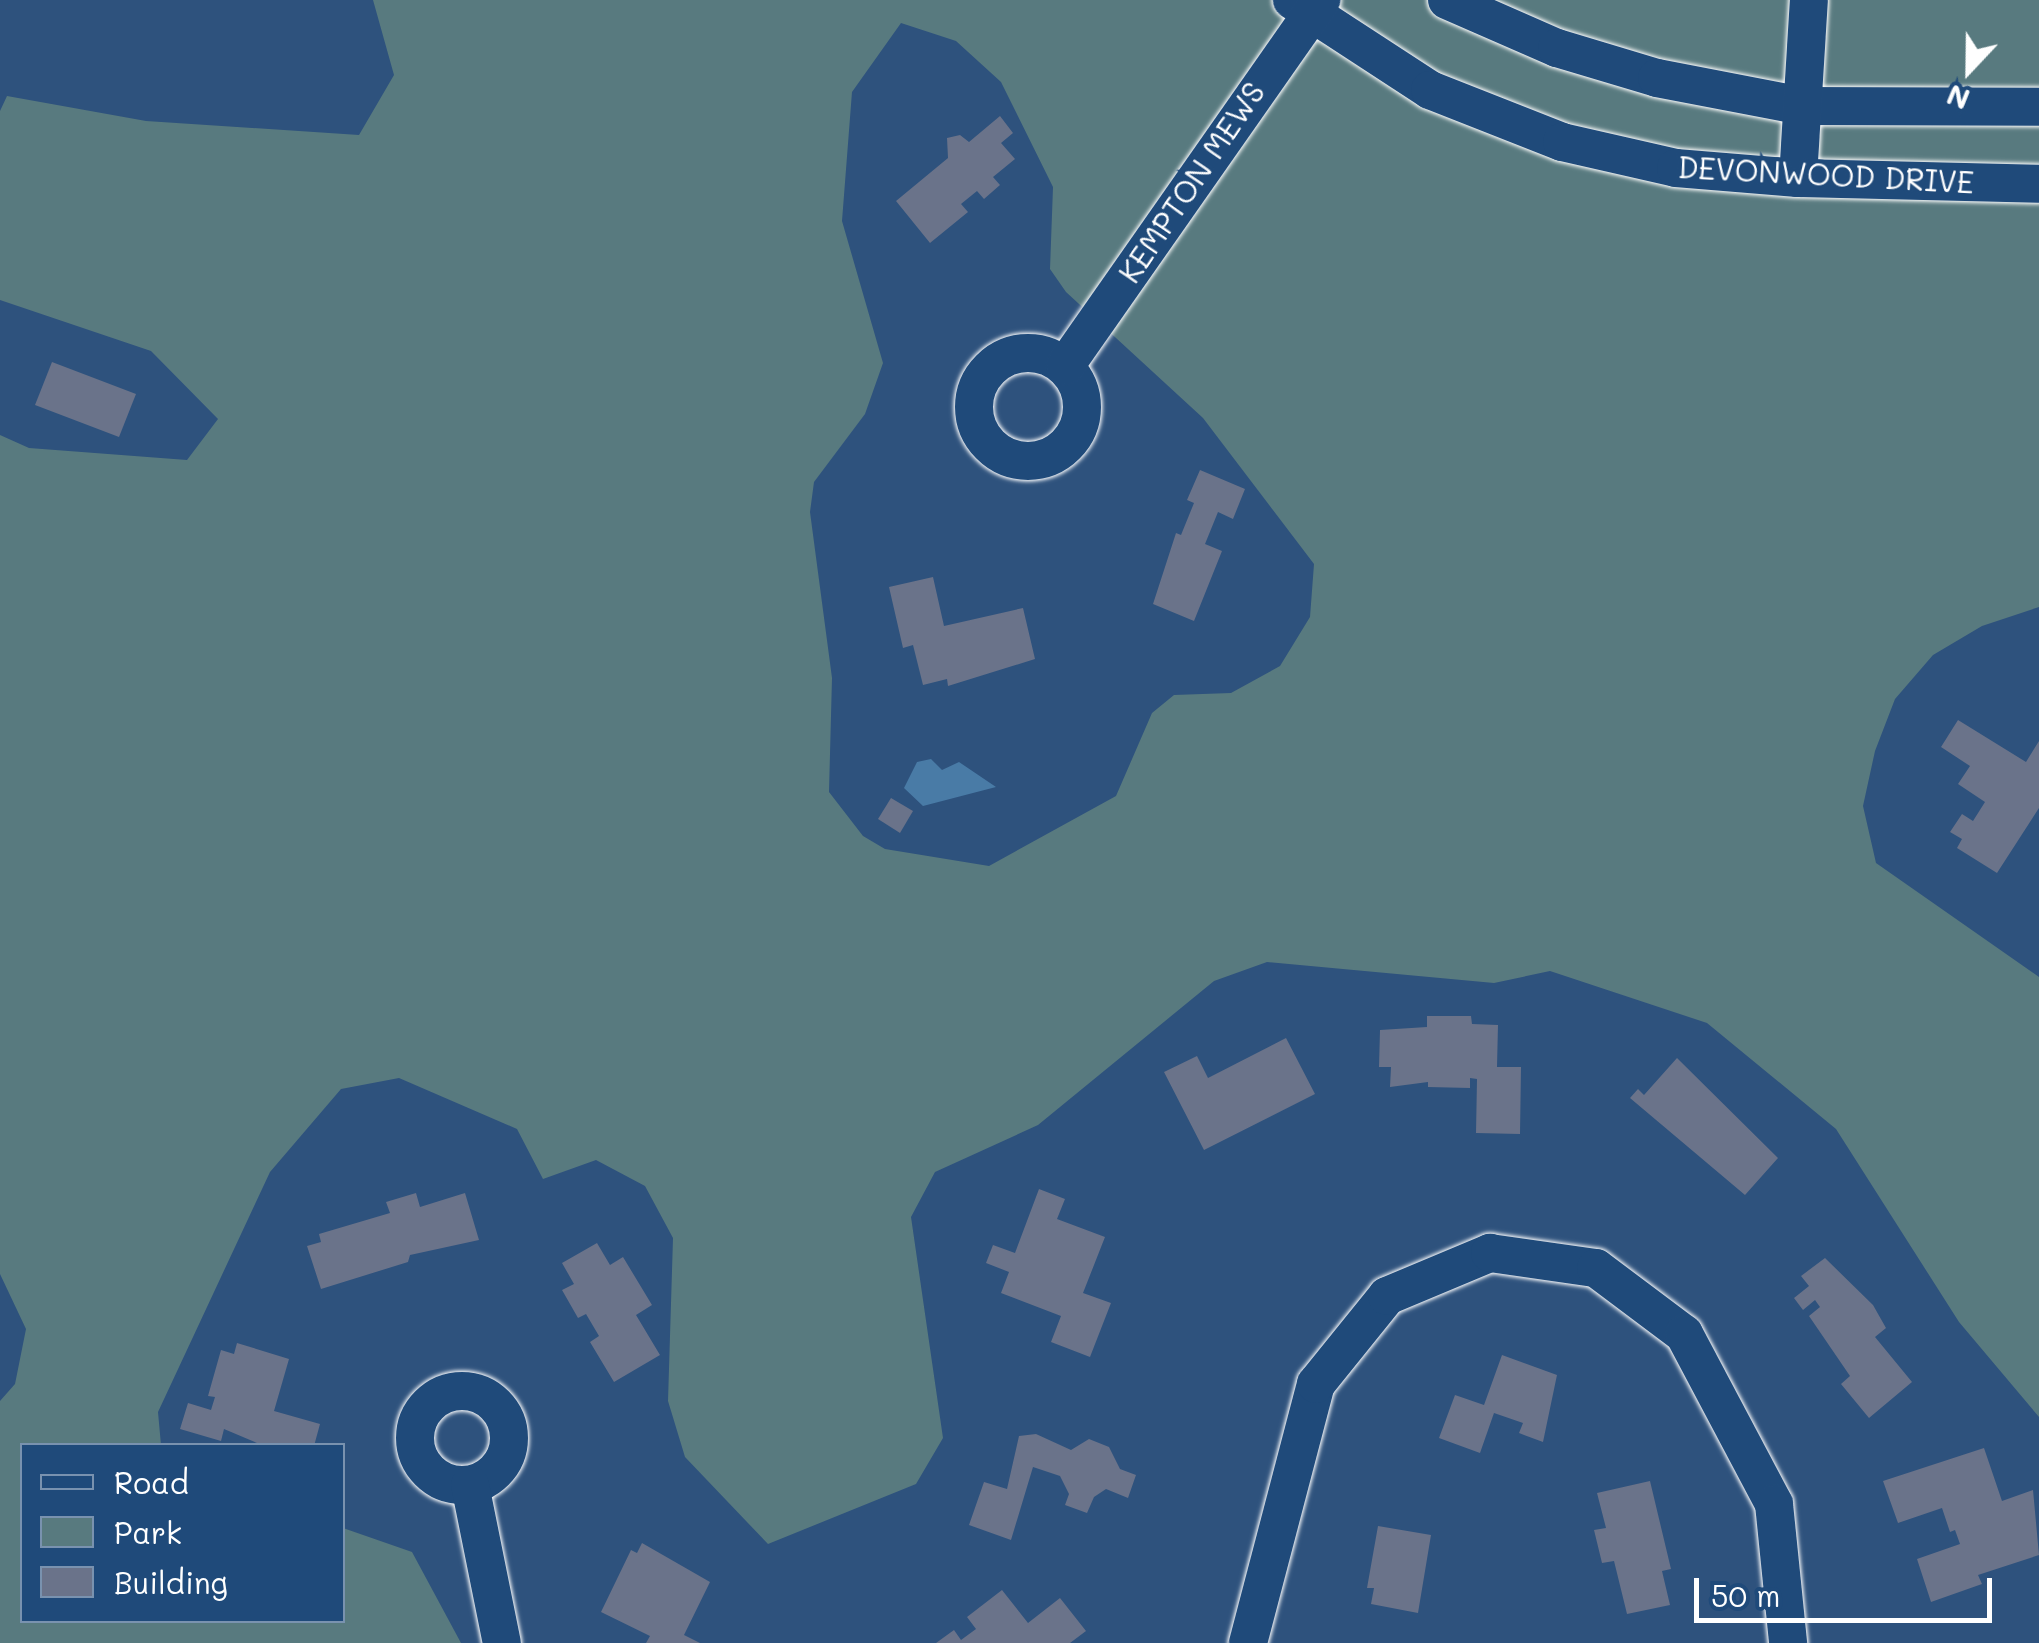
<!DOCTYPE html>
<style>
body{margin:0}
#map{position:relative;width:2039px;height:1643px;overflow:hidden;background:#2e527d;font-family:Mali,sans-serif}
div>[style]{position:absolute}
.green>*{inset:0;background:#587a7f}
.water>*{inset:0;background:#497ba6}
.building>*{inset:0;background:#6a738a}
.roads{filter:drop-shadow(0 0 2px #fff) drop-shadow(0 0 2px #fff)}
.street>*{height:38px;margin:-19px;padding:0 19px;transform-origin:19px;border-radius:19px;background:#1f4a7a}
.street>.ring{margin:-19px;padding:0;box-sizing:content-box;background:none;border:38px solid #1f4a7a;border-radius:50%}
span{translate:-50% -50%;white-space:nowrap;text-align:center;line-height:1.15;-webkit-text-stroke:8px #1f4a7a;paint-order:stroke}
.street-label{font-size:30px;color:#fff}
.legend{position:absolute;left:20px;top:1443px;width:325px;height:180px;box-sizing:border-box;background:#1f4a7a;border:2px solid #7992af;margin:0;padding:12px 18px;list-style:none;font-size:30px;color:#fff}
.legend li{display:flex;align-items:center;gap:20px;height:50px}
.legend b{width:50px;border:2px solid #7992af}
.north{position:absolute;left:1919px;top:20px;width:100px;height:100px;-webkit-text-stroke:8px #1f4a7a;paint-order:stroke;rotate:202deg;font-size:28px;font-weight:700;line-height:40px;text-align:center;color:#fff}
.north::after{content:'';display:block;margin:auto;width:35px;height:45px;background:#fff;clip-path:polygon(50% 0,100% 100%,50% 72%,0 100%)}
.scale{position:absolute;left:1694px;top:1578px;width:298px;height:45px;box-sizing:border-box;border:5px solid #fff;border-top:0;padding-left:12px;font-size:30px;line-height:35px;white-space:nowrap;color:#fff;-webkit-text-stroke:8px #1f4a7a;paint-order:stroke}
</style>
<div id="map">
<div class="green">
<i style="clip-path:polygon(evenodd,373px 0,2039px 0,2039px 607px,1982px 626px,1933px 655px,1895px 699px,1875px 751px,1863px 806px,1876px 863px,2039px 977px,2039px 1417px,1959px 1322px,1836px 1129px,1707px 1023px,1550px 971px,1494px 983px,1267px 962px,1214px 981px,1038px 1125px,935px 1172px,911px 1217px,943px 1438px,916px 1484px,768px 1544px,685px 1457px,668px 1401px,673px 1238px,645px 1186px,596px 1160px,543px 1179px,517px 1129px,399px 1078px,341px 1089px,270px 1172px,158px 1412px,161px 1445px,22px 1446px,22px 1620px,342px 1620px,343px 1528px,412px 1552px,461px 1643px,0 1643px,0 1401px,15px 1384px,26px 1329px,0 1274px,0 435px,29px 448px,187px 460px,218px 419px,151px 351px,0 300px,0 111px,7px 96px,146px 121px,359px 135px,394px 75px,373px 0,901px 23px,956px 41px,1001px 82px,1053px 187px,1050px 269px,1066px 292px,1203px 418px,1314px 564px,1310px 617px,1280px 666px,1231px 693px,1174px 695px,1152px 713px,1116px 796px,989px 866px,885px 849px,863px 836px,829px 792px,832px 678px,810px 512px,814px 482px,865px 414px,883px 363px,842px 221px,852px 92px,901px 23px)"></i>
</div>
<div class="water">
<i style="clip-path:polygon(931px 759px,942px 770px,959px 762px,996px 787px,923px 806px,904px 788px,917px 762px)"></i>
</div>
<div class="building">
<i style="clip-path:polygon(1000px 116px,1013px 133px,1001px 143px,1015px 159px,993px 177px,1000px 185px,984px 199px,977px 191px,961px 204px,968px 212px,930px 243px,896px 201px,948px 158px,947px 138px,960px 135px,969px 142px)"></i>
<i style="clip-path:polygon(52px 362px,136px 394px,119px 437px,35px 405px)"></i>
<i style="clip-path:polygon(1200px 470px,1245px 489px,1233px 519px,1218px 512px,1205px 544px,1222px 551px,1194px 621px,1153px 604px,1176px 533px,1181px 535px,1194px 503px,1187px 500px)"></i>
<i style="clip-path:polygon(933px 577px,944px 626px,1023px 608px,1035px 659px,948px 686px,947px 679px,923px 685px,913px 645px,903px 648px,889px 587px)"></i>
<i style="clip-path:polygon(1958px 720px,2026px 762px,2039px 741px,2039px 808px,1997px 873px,1957px 848px,1962px 839px,1950px 832px,1962px 814px,1973px 821px,1985px 802px,1958px 784px,1970px 766px,1941px 747px)"></i>
<i style="clip-path:polygon(891px 798px,913px 811px,900px 833px,878px 819px)"></i>
<i style="clip-path:polygon(1427px 1016px,1471px 1016px,1472px 1024px,1498px 1025px,1497px 1067px,1521px 1067px,1520px 1134px,1476px 1133px,1477px 1079px,1470px 1078px,1470px 1088px,1428px 1087px,1428px 1082px,1390px 1087px,1391px 1067px,1379px 1067px,1380px 1030px,1427px 1027px)"></i>
<i style="clip-path:polygon(1286px 1038px,1315px 1094px,1204px 1150px,1164px 1072px,1197px 1056px,1208px 1078px)"></i>
<i style="clip-path:polygon(1677px 1058px,1778px 1158px,1745px 1195px,1630px 1098px,1638px 1089px,1644px 1095px)"></i>
<i style="clip-path:polygon(1039px 1189px,1065px 1199px,1057px 1219px,1105px 1237px,1083px 1293px,1111px 1303px,1090px 1357px,1051px 1342px,1061px 1316px,1001px 1293px,1009px 1272px,986px 1263px,993px 1245px,1015px 1253px)"></i>
<i style="clip-path:polygon(416px 1193px,420px 1207px,465px 1193px,479px 1240px,410px 1255px,408px 1262px,321px 1289px,307px 1246px,321px 1242px,319px 1234px,390px 1213px,386px 1202px)"></i>
<i style="clip-path:polygon(597px 1243px,610px 1265px,623px 1257px,652px 1305px,636px 1315px,660px 1355px,614px 1382px,590px 1342px,599px 1336px,586px 1314px,578px 1318px,562px 1290px,574px 1284px,562px 1263px)"></i>
<i style="clip-path:polygon(1825px 1258px,1873px 1305px,1886px 1328px,1875px 1337px,1912px 1382px,1869px 1418px,1841px 1384px,1850px 1376px,1809px 1316px,1820px 1307px,1815px 1300px,1803px 1310px,1794px 1298px,1809px 1286px,1801px 1276px)"></i>
<i style="clip-path:polygon(237px 1343px,289px 1359px,274px 1411px,320px 1424px,314px 1446px,264px 1446px,224px 1429px,221px 1441px,180px 1429px,188px 1403px,211px 1410px,215px 1397px,208px 1396px,221px 1350px,234px 1354px)"></i>
<i style="clip-path:polygon(1502px 1355px,1557px 1375px,1543px 1442px,1519px 1433px,1523px 1423px,1494px 1413px,1480px 1453px,1439px 1438px,1455px 1395px,1484px 1405px)"></i>
<i style="clip-path:polygon(1036px 1434px,1071px 1450px,1089px 1439px,1109px 1447px,1120px 1469px,1136px 1475px,1128px 1498px,1106px 1489px,1094px 1497px,1087px 1513px,1065px 1505px,1069px 1494px,1060px 1476px,1033px 1467px,1011px 1540px,969px 1525px,984px 1482px,1007px 1489px,1019px 1436px)"></i>
<i style="clip-path:polygon(1984px 1448px,2002px 1501px,2033px 1490px,2039px 1555px,1978px 1575px,1982px 1584px,1931px 1602px,1917px 1559px,1960px 1544px,1955px 1530px,1950px 1532px,1942px 1508px,1898px 1523px,1883px 1481px)"></i>
<i style="clip-path:polygon(1650px 1481px,1671px 1569px,1662px 1571px,1670px 1605px,1627px 1614px,1614px 1561px,1602px 1563px,1594px 1530px,1606px 1528px,1597px 1493px)"></i>
<i style="clip-path:polygon(1378px 1526px,1431px 1535px,1418px 1613px,1371px 1604px,1374px 1588px,1367px 1588px)"></i>
<i style="clip-path:polygon(642px 1543px,710px 1582px,684px 1635px,700px 1643px,646px 1643px,650px 1636px,601px 1612px,631px 1550px,637px 1553px)"></i>
<i style="clip-path:polygon(1002px 1590px,1028px 1623px,1060px 1598px,1086px 1631px,1070px 1643px,936px 1643px,954px 1630px,961px 1640px,976px 1629px,967px 1617px)"></i>
</div>
<div class="roads">
<div class="street">
<i style="left:1292px;top:0;width:165px;rotate:33.1deg"></i>
<i style="left:1430px;top:90px;width:142px;rotate:21.5deg"></i>
<i style="left:1562px;top:142px;width:117px;rotate:12.8deg"></i>
<i style="left:1676px;top:168px;width:122px;rotate:4.7deg"></i>
<i style="left:1798px;top:178px;width:241px;rotate:1.4deg"></i>
<i style="left:1447px;top:0;width:120px;rotate:23.6deg"></i>
<i style="left:1557px;top:48px;width:104px;rotate:16.7deg"></i>
<i style="left:1657px;top:78px;width:149px;rotate:10.9deg"></i>
<i style="left:1803px;top:106px;width:236px;rotate:0.2deg"></i>
<i style="left:1798px;top:178px;width:178px;rotate:-86.5deg"></i>
<i class="ring" style="left:974px;top:353px;width:70px;height:70px"></i>
<i style="left:1065px;top:366px;width:447px;rotate:-55deg"></i>
<i class="ring" style="left:415px;top:1391px;width:56px;height:56px"></i>
<i style="left:470px;top:1485px;width:161px;rotate:78.6deg"></i>
<i style="left:1248px;top:1643px;width:268px;rotate:-75.3deg"></i>
<i style="left:1316px;top:1384px;width:113px;rotate:-51.1deg"></i>
<i style="left:1387px;top:1296px;width:112px;rotate:-22.7deg"></i>
<i style="left:1490px;top:1253px;width:107px;rotate:8.1deg"></i>
<i style="left:1596px;top:1268px;width:110px;rotate:36.9deg"></i>
<i style="left:1684px;top:1334px;width:192px;rotate:62.1deg"></i>
<i style="left:1774px;top:1504px;width:140px;rotate:84.2deg"></i>
</div>
</div>
<div class="street-label">
<span style="left:1826px;top:174px;rotate:3deg">DEVONWOOD DRIVE</span>
<span style="left:1191px;top:182px;rotate:-56deg">KEMPTON MEWS</span>
</div>
<ul class="legend">
<li><b style="height:12px;background:#1f4a7a"></b>Road</li>
<li><b style="height:28px;background:#587a7f"></b>Park</li>
<li><b style="height:28px;background:#6a738a"></b>Building</li>
</ul>
<div class="north">N</div>
<div class="scale">50 m</div>
</div>
